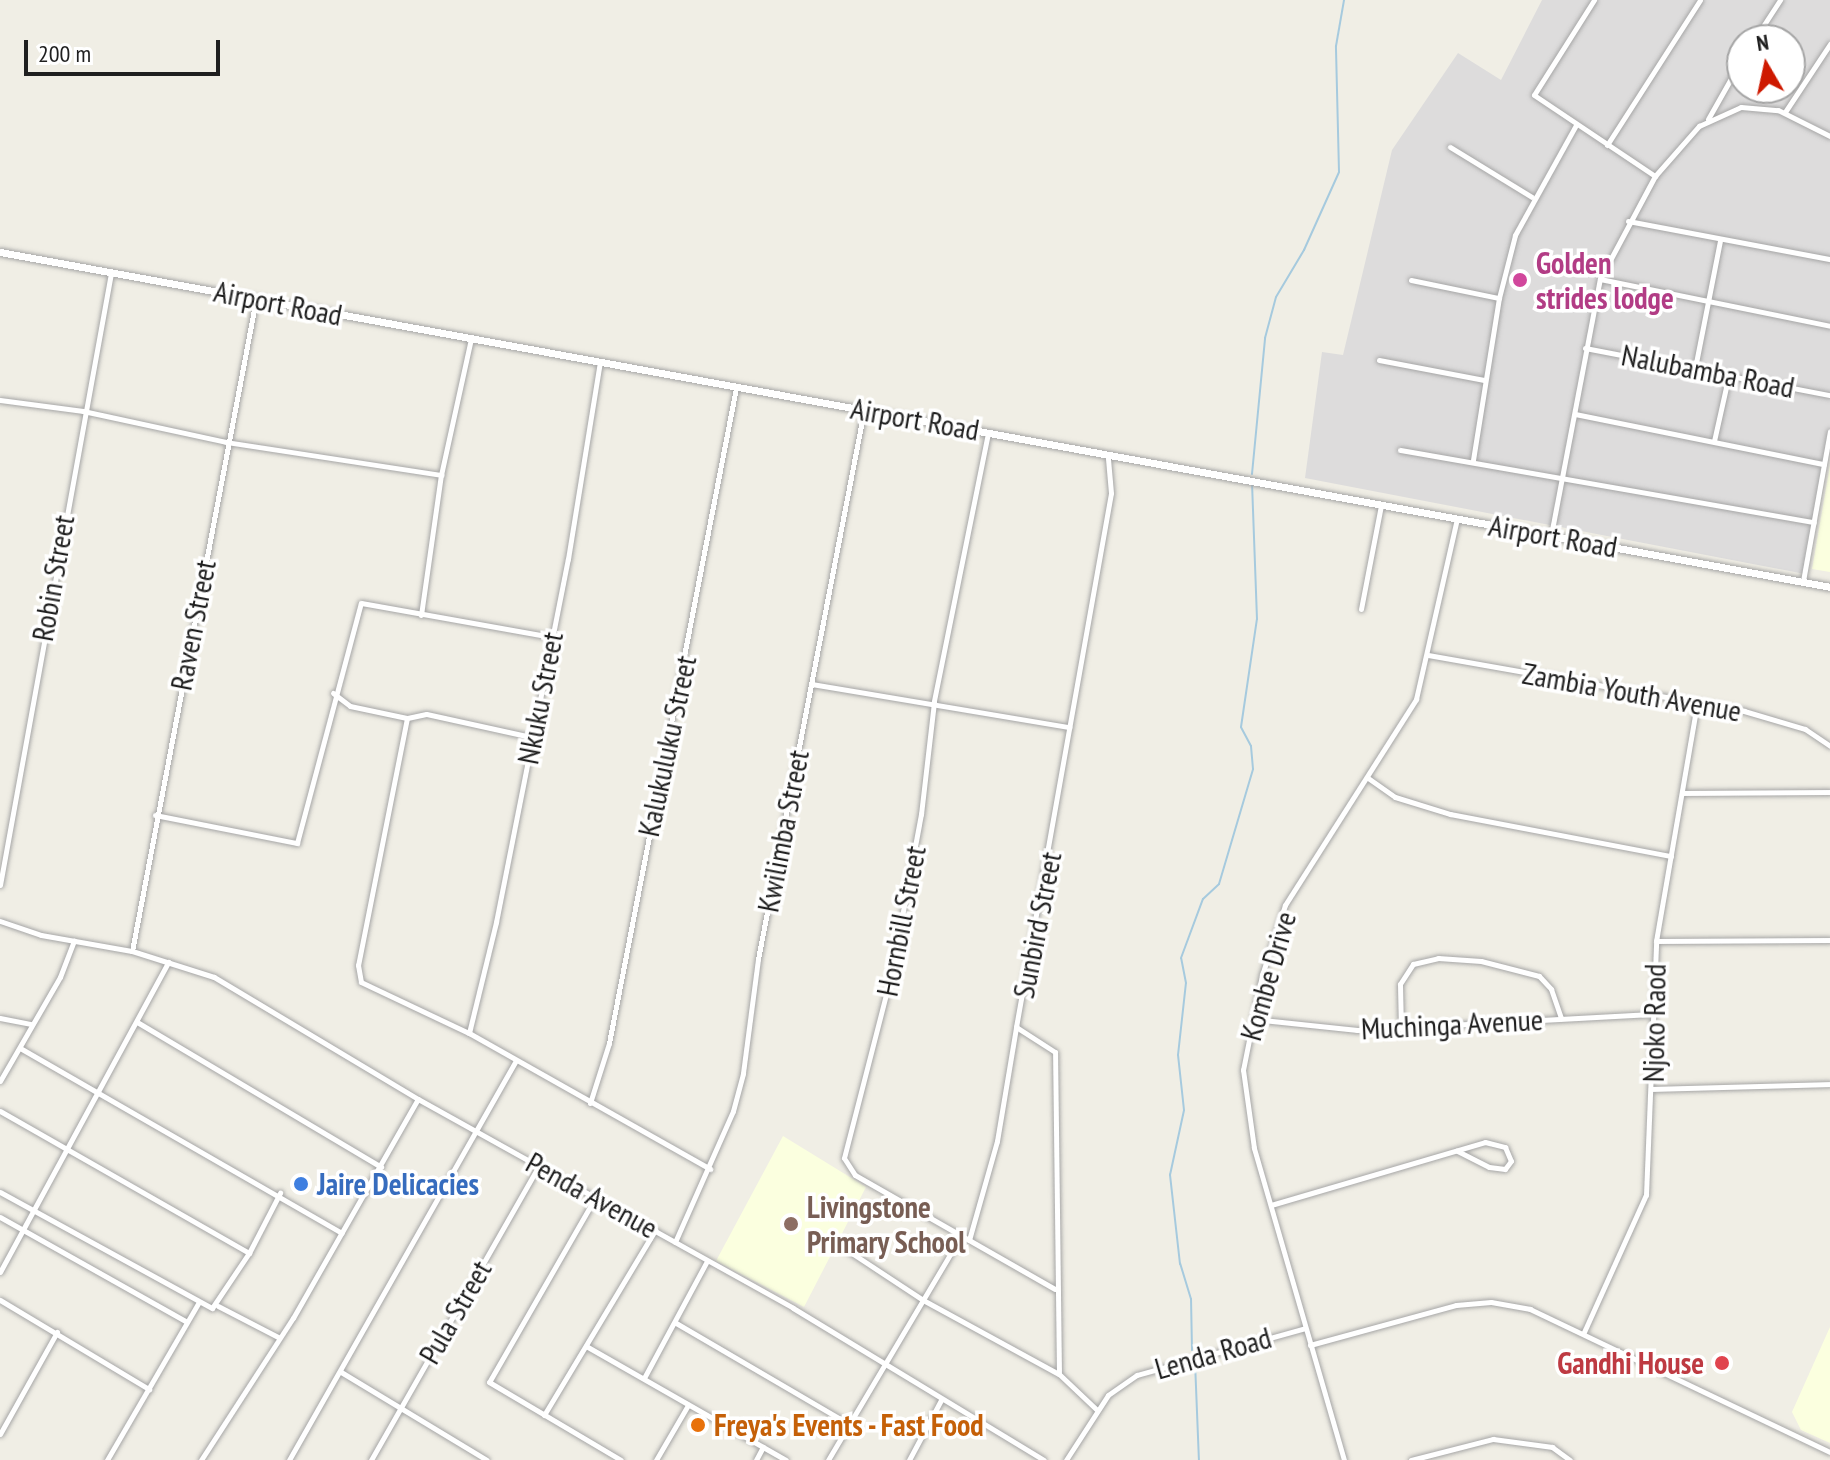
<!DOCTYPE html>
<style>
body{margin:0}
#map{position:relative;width:1830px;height:1460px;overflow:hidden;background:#f0eee5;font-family:"PT Sans Narrow",sans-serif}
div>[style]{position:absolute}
.residential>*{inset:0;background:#dddcdc}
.education>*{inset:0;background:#fbffdf}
.stream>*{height:2px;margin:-1px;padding:0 1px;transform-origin:1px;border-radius:1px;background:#a6cade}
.roads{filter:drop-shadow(0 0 2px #a6a6a6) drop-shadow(0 0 2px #a6a6a6)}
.minor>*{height:5px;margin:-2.5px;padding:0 2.5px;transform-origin:2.5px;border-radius:2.5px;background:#fff}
.tertiary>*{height:7px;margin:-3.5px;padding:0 3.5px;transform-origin:3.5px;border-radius:3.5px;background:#fff}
.dots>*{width:22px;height:22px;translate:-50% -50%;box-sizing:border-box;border:4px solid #fff;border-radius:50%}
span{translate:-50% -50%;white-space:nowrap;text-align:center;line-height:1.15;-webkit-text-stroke:7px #fff;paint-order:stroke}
.hotel-label{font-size:30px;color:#b23c85;font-weight:700}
.left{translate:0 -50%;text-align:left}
.street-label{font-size:30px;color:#1f1f1f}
.shop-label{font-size:30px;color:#366cbe;font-weight:700}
.education-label{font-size:30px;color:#785e54;font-weight:700}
.health-label{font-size:30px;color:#be3a42;font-weight:700}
.right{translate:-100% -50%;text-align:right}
.food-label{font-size:30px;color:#c56008;font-weight:700}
.north{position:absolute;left:1726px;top:24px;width:80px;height:80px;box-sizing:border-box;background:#fff;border:2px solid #a5a5a5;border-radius:50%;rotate:351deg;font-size:22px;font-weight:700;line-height:32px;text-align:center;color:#1f1f1f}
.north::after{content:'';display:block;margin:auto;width:28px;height:36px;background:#ce1900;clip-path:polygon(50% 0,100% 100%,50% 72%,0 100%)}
.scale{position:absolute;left:24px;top:40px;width:196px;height:36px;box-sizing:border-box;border:4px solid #1f1f1f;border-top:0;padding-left:10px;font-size:24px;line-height:28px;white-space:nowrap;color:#1f1f1f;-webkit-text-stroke:6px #fff;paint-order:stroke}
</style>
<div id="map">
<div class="residential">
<i style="clip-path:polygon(evenodd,1542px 0,1830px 0,1830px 431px,1805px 574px,1305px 478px,1322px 352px,1343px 355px,1392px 150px,1458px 53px,1501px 80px,1542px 0,1742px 40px,1790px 40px,1790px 88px,1742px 88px,1742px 40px)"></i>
</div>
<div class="education">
<i style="clip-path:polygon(1830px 465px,1830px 572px,1812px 569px)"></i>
<i style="clip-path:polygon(783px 1136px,866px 1187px,804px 1307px,716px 1261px)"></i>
<i style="clip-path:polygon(1830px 1327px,1830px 1443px,1801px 1430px,1792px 1412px)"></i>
</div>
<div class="stream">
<i style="left:1252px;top:474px;width:137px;rotate:-84.5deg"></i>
<i style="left:1265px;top:338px;width:42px;rotate:-75deg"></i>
<i style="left:1276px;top:297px;width:55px;rotate:-59.2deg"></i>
<i style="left:1304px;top:250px;width:85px;rotate:-65.8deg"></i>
<i style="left:1339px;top:172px;width:126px;rotate:-91.4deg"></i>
<i style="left:1336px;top:46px;width:47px;rotate:-80.1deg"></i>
<i style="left:1192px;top:1350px;width:51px;rotate:-91.1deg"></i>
<i style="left:1191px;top:1299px;width:37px;rotate:-107deg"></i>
<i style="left:1180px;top:1264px;width:90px;rotate:-96.4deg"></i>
<i style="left:1170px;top:1175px;width:66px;rotate:-77.8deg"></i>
<i style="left:1184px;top:1110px;width:55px;rotate:-96.2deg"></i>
<i style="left:1178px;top:1055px;width:72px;rotate:-83.7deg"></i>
<i style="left:1186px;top:983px;width:25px;rotate:-101deg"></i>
<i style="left:1181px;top:958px;width:63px;rotate:-69.6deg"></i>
<i style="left:1203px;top:899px;width:22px;rotate:-43deg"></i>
<i style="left:1219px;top:884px;width:120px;rotate:-73.5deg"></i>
<i style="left:1253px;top:769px;width:23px;rotate:-95deg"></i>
<i style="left:1251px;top:746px;width:21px;rotate:-118deg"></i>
<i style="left:1241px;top:727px;width:109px;rotate:-81.6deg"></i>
<i style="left:1257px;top:619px;width:134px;rotate:-92.1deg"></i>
<i style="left:1195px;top:1362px;width:98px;rotate:87.7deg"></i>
</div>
<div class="roads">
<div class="minor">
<i style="left:1594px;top:0;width:112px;rotate:122.3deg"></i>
<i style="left:1534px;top:95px;width:146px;rotate:33.8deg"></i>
<i style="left:1754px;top:40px;width:48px;rotate:-57deg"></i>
<i style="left:1785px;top:112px;width:82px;rotate:-56.5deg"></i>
<i style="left:1708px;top:119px;width:69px;rotate:-60.5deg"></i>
<i style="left:1607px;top:145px;width:172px;rotate:-57.3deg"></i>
<i style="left:1450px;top:147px;width:96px;rotate:31.4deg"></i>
<i style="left:1628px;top:221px;width:206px;rotate:10.7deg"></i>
<i style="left:1600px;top:279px;width:235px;rotate:11.5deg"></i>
<i style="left:1411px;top:280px;width:90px;rotate:11.6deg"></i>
<i style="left:1585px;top:348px;width:249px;rotate:10.9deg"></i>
<i style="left:1379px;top:360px;width:107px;rotate:10.8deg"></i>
<i style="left:1695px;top:368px;width:129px;rotate:-78.9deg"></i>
<i style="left:0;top:400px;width:84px;rotate:7.5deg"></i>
<i style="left:83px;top:411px;width:146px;rotate:12.2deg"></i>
<i style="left:226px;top:442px;width:218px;rotate:8.7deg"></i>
<i style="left:1575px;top:414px;width:254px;rotate:11.4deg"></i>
<i style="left:988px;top:433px;width:274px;rotate:101.4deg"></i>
<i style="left:934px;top:702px;width:113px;rotate:96.6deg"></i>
<i style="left:921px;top:814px;width:160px;rotate:100.5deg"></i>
<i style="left:892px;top:971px;width:193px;rotate:104.4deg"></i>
<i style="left:844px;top:1158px;width:20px;rotate:57deg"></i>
<i style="left:855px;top:1175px;width:230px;rotate:29.7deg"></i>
<i style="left:1714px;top:441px;width:69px;rotate:-77.4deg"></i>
<i style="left:1400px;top:450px;width:420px;rotate:9.9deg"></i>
<i style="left:1473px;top:460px;width:164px;rotate:-80.9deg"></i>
<i style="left:1499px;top:298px;width:65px;rotate:-75.7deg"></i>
<i style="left:1515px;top:235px;width:126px;rotate:-61deg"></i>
<i style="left:1551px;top:535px;width:261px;rotate:-79.2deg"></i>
<i style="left:1600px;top:279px;width:117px;rotate:-61.9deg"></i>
<i style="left:1655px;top:176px;width:67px;rotate:-48.7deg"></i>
<i style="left:1699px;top:126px;width:46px;rotate:-24.3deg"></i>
<i style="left:1741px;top:107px;width:37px;rotate:5deg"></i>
<i style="left:1778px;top:110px;width:58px;rotate:26.6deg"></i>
<i style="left:1803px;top:581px;width:152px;rotate:-79.8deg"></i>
<i style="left:1361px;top:609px;width:106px;rotate:-79.1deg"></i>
<i style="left:421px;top:615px;width:141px;rotate:-81.9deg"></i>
<i style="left:441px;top:475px;width:140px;rotate:-77.6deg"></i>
<i style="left:1428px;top:655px;width:321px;rotate:10deg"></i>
<i style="left:1744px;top:711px;width:64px;rotate:16.4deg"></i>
<i style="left:1805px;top:729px;width:30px;rotate:34deg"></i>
<i style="left:811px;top:684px;width:262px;rotate:9.5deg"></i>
<i style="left:333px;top:693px;width:21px;rotate:37deg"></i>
<i style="left:350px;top:706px;width:58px;rotate:11.9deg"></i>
<i style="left:531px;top:737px;width:107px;rotate:-167.6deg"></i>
<i style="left:426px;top:714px;width:19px;rotate:168deg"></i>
<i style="left:407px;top:718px;width:252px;rotate:101.2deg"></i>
<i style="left:358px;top:965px;width:17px;rotate:80deg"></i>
<i style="left:361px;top:982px;width:119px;rotate:25.3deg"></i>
<i style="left:469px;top:1033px;width:277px;rotate:29.4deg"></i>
<i style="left:1368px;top:778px;width:33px;rotate:35deg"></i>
<i style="left:1395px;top:797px;width:58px;rotate:17.2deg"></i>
<i style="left:1450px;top:814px;width:225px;rotate:10.8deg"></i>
<i style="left:1683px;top:793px;width:147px;rotate:-0.4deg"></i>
<i style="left:155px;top:815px;width:145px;rotate:11.2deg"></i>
<i style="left:297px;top:843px;width:248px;rotate:-75.1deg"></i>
<i style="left:361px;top:603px;width:194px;rotate:10.1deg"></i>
<i style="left:0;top:885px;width:622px;rotate:-79.72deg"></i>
<i style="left:0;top:921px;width:43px;rotate:18.9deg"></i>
<i style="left:41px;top:935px;width:92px;rotate:10deg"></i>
<i style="left:132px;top:951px;width:86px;rotate:17.6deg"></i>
<i style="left:214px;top:977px;width:238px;rotate:30.9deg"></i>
<i style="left:418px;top:1099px;width:429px;rotate:29.1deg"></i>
<i style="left:793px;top:1308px;width:293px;rotate:31.2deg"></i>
<i style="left:1656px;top:941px;width:174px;rotate:-0.3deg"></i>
<i style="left:132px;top:951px;width:664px;rotate:-79.23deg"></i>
<i style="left:0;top:1018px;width:32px;rotate:11deg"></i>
<i style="left:1253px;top:1019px;width:105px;rotate:6deg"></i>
<i style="left:1357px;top:1030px;width:295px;rotate:-3.1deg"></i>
<i style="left:137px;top:1022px;width:284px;rotate:30.7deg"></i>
<i style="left:1401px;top:1029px;width:45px;rotate:-91.3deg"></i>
<i style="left:1400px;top:984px;width:24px;rotate:-57deg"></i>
<i style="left:1413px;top:964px;width:26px;rotate:-13deg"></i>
<i style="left:1438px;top:958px;width:43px;rotate:4deg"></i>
<i style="left:1481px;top:961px;width:60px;rotate:14.5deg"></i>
<i style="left:1539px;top:976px;width:18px;rotate:47deg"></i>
<i style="left:1551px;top:989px;width:31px;rotate:71deg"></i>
<i style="left:469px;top:1033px;width:114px;rotate:-76.3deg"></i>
<i style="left:496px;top:922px;width:370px;rotate:-78.8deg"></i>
<i style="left:568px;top:559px;width:200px;rotate:-80.8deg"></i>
<i style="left:20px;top:1048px;width:371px;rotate:29.9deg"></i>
<i style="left:0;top:1081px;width:120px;rotate:-60deg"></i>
<i style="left:60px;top:977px;width:39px;rotate:-69deg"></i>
<i style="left:1653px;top:1089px;width:177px;rotate:-1.6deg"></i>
<i style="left:590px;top:1103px;width:63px;rotate:-72.4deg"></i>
<i style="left:609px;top:1043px;width:667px;rotate:-79.03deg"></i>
<i style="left:0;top:1111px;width:287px;rotate:29.7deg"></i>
<i style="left:0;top:1192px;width:242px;rotate:28.7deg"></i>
<i style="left:212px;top:1308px;width:66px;rotate:-56.1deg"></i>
<i style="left:249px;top:1253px;width:68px;rotate:-62.7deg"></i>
<i style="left:595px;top:1198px;width:212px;rotate:119.9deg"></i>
<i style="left:489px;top:1382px;width:153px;rotate:30.6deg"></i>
<i style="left:1271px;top:1205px;width:223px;rotate:-16.4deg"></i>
<i style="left:1485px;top:1142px;width:21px;rotate:14deg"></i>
<i style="left:1505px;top:1147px;width:15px;rotate:67deg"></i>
<i style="left:1511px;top:1161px;width:10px;rotate:127deg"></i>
<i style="left:1505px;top:1169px;width:16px;rotate:-173deg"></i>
<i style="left:1489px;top:1167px;width:36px;rotate:-153deg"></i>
<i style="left:0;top:1217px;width:214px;rotate:29.3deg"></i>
<i style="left:969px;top:1240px;width:103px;rotate:-74.2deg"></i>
<i style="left:997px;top:1141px;width:116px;rotate:-80.5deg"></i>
<i style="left:675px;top:1242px;width:143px;rotate:-66.1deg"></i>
<i style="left:733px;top:1111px;width:39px;rotate:-75deg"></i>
<i style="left:743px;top:1073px;width:115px;rotate:-82.5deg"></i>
<i style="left:758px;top:959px;width:559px;rotate:-79.07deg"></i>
<i style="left:841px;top:1246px;width:98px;rotate:33.4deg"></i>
<i style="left:923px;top:1300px;width:155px;rotate:28.6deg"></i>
<i style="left:0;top:1272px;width:353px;rotate:-61.5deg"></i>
<i style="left:0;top:1300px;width:174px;rotate:30.9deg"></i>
<i style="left:218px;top:1306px;width:68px;rotate:27.3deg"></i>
<i style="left:676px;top:1323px;width:200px;rotate:30.3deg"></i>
<i style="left:1584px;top:1332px;width:150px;rotate:-65.7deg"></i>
<i style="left:1646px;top:1195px;width:254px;rotate:-87.7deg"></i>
<i style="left:1656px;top:941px;width:241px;rotate:-80.2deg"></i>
<i style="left:1310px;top:1345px;width:151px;rotate:-15.3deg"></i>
<i style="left:1456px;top:1305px;width:35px;rotate:-5deg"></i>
<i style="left:1491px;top:1302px;width:40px;rotate:10deg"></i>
<i style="left:1530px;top:1309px;width:332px;rotate:25.5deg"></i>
<i style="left:586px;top:1346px;width:230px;rotate:29.7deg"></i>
<i style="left:341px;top:1372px;width:170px;rotate:31.1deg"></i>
<i style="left:644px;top:1378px;width:133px;rotate:-61.7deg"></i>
<i style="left:1097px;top:1410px;width:52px;rotate:-136.5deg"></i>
<i style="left:1059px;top:1374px;width:322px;rotate:-90.7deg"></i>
<i style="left:1055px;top:1052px;width:46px;rotate:-147.3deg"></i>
<i style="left:1016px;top:1027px;width:542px;rotate:-79.91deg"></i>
<i style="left:1111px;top:493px;width:38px;rotate:-95deg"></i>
<i style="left:544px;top:1415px;width:216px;rotate:-59deg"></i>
<i style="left:0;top:1434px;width:117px;rotate:-60.8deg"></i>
<i style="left:107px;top:1460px;width:183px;rotate:-59.8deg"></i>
<i style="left:201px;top:1460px;width:169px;rotate:-57.1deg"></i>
<i style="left:293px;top:1318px;width:252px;rotate:-60.3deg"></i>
<i style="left:289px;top:1460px;width:458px;rotate:-60.4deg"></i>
<i style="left:371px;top:1460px;width:339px;rotate:-60.3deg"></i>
<i style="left:656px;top:1460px;width:64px;rotate:-59.8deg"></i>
<i style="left:756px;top:1460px;width:15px;rotate:-62deg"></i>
<i style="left:828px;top:1460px;width:261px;rotate:-59.3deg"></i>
<i style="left:909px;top:1460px;width:68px;rotate:-61.9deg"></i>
<i style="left:1066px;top:1460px;width:77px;rotate:-57.1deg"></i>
<i style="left:1108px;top:1395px;width:35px;rotate:-35deg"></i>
<i style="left:1137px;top:1375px;width:174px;rotate:-15.6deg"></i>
<i style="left:1344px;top:1460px;width:325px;rotate:-106.1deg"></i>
<i style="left:1254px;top:1148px;width:79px;rotate:-98deg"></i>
<i style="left:1243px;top:1070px;width:97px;rotate:-78.7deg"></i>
<i style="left:1262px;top:975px;width:74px;rotate:-71.8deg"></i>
<i style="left:1285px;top:905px;width:244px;rotate:-57.5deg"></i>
<i style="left:1416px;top:699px;width:185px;rotate:-77.2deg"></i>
<i style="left:1411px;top:1460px;width:85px;rotate:-14.4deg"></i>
<i style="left:1493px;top:1439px;width:60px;rotate:7.7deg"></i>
<i style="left:1552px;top:1447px;width:22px;rotate:36deg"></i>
</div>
<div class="tertiary">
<i style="left:0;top:252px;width:1860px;rotate:10.37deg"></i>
</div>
</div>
<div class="dots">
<i style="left:1520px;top:280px;background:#d1479c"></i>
<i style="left:301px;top:1184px;background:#3f7fe0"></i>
<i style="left:791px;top:1224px;background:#8d6e63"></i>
<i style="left:1722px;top:1363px;background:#e0444e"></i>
<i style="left:698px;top:1425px;background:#e8710a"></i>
</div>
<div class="hotel-label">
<span class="left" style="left:1536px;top:280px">Golden<br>strides lodge</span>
</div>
<div class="street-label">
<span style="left:278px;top:303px;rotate:11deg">Airport Road</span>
<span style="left:1708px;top:371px;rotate:11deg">Nalubamba Road</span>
<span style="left:915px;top:419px;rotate:10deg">Airport Road</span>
<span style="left:1553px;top:536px;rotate:10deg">Airport Road</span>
<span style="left:53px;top:578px;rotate:-80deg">Robin Street</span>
<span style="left:193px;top:625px;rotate:-79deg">Raven Street</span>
<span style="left:1632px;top:692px;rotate:10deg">Zambia Youth Avenue</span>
<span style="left:540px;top:698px;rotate:-79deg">Nkuku Street</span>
<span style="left:667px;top:746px;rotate:-78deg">Kalukuluku Street</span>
<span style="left:783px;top:831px;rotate:-79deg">Kwilimba Street</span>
<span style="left:901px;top:921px;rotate:-79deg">Hornbill Street</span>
<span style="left:1037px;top:925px;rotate:-79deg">Sunbird Street</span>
<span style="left:1268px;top:976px;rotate:-74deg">Kombe Drive</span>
<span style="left:1654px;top:1023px;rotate:-89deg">Njoko Raod</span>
<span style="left:1452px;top:1024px;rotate:-3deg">Muchinga Avenue</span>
<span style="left:592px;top:1195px;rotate:29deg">Penda Avenue</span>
<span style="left:455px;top:1312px;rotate:-60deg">Pula Street</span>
<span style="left:1213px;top:1353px;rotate:-16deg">Lenda Road</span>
</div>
<div class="shop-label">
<span class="left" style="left:317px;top:1184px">Jaire Delicacies</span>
</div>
<div class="education-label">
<span class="left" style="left:807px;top:1224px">Livingstone<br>Primary School</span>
</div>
<div class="health-label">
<span class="right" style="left:1704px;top:1363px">Gandhi House</span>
</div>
<div class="food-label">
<span class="left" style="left:714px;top:1425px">Freya's Events - Fast Food</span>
</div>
<div class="north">N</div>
<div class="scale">200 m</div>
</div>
